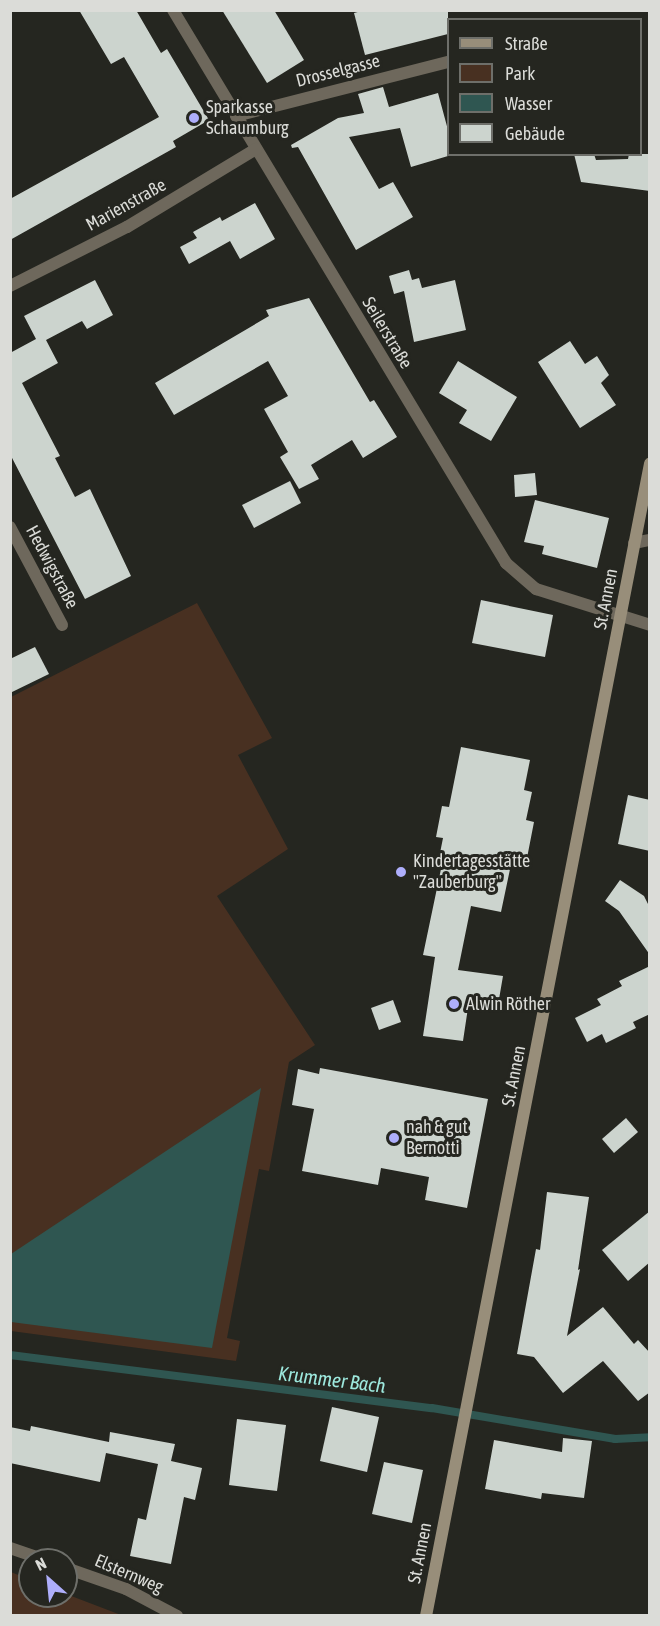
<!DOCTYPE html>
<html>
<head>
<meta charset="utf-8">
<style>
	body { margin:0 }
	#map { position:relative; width:660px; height:1626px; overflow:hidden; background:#252620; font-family:"Asap Condensed",sans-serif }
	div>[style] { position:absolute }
	.green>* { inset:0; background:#483021 }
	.water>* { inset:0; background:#2f5651 }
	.stream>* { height:8px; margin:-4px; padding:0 4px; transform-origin:4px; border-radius:4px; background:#2f5651 }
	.building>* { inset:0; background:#ccd4ce }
	.service>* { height:12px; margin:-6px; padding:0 6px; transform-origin:6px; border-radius:6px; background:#6e685c }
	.minor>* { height:12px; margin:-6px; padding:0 6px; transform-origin:6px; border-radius:6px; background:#6e685c }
	.secondary>* { height:12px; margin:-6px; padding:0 6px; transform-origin:6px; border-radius:6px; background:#988e7a }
	.dots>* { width:16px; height:16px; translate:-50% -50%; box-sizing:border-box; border:3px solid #252620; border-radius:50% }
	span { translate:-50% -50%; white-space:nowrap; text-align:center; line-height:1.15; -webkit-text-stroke:6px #252620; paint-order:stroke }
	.street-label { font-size:18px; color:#dbdcd8 }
	.poi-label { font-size:18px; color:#dbdcd8 }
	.left { translate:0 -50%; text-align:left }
	.water-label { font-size:20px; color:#9de8dd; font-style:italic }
	.frame { position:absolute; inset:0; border:12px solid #dbdcd8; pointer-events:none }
	.legend { position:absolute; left:447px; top:18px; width:195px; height:138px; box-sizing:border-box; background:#252620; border:2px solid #6e6f6a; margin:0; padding:8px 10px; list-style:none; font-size:18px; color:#dbdcd8 }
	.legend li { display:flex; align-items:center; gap:12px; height:30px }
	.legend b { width:30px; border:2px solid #6e6f6a }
	.north { position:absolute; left:18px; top:1548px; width:60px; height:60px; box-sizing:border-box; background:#252620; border:2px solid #6e6f6a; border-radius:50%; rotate:333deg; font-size:16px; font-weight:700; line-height:24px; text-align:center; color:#dbdcd8 }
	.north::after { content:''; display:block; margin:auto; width:21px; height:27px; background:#aeaefb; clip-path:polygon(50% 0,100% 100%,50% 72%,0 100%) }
</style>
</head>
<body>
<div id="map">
	<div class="green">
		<div style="clip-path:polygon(197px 603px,272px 738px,238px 755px,288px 849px,217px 896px,315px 1045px,289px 1062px,269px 1171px,259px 1169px,227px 1338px,240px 1341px,236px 1361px,11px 1331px,11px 697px)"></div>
		<div style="clip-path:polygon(11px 1572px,30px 1580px,30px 1596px,66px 1594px,121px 1615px,11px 1615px)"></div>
	</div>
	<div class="water">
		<div style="clip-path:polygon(261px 1088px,212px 1348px,11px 1322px,11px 1254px)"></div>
	</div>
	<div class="stream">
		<div style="left:10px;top:1355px;width:425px;rotate:7.2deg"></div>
		<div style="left:432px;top:1408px;width:186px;rotate:9.6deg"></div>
		<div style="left:615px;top:1439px;width:35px;rotate:-3deg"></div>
	</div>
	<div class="building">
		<div style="clip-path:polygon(79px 10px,136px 10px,161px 53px,167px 49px,209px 120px,173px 141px,176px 147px,10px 240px,10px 199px,159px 117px,124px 57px,111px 64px)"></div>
		<div style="clip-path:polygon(222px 10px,274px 10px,304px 60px,267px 83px)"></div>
		<div style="clip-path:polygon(365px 10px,448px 10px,448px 34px,365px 55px,354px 13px)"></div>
		<div style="clip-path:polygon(383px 87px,389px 107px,438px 93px,448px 130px,448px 156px,411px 167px,400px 128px,349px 137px,379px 189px,393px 182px,413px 217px,356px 250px,298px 147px,292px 148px,291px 145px,338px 118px,364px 113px,358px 94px)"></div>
		<div style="clip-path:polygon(574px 154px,594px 154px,596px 160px,628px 159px,629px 154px,650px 154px,650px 191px,581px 182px)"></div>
		<div style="clip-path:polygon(255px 203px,275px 239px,240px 259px,230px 241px,189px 264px,180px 247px,197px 238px,193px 232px,220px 217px,222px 221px)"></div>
		<div style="clip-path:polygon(409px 270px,412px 280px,419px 278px,422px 288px,455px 280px,466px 330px,414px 342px,404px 291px,394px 294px,389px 276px)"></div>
		<div style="clip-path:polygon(95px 280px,113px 315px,87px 329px,82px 321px,46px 340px,58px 363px,22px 383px,60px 456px,55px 458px,75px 497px,90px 489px,131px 576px,85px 599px,10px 454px,10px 353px,36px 339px,24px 316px)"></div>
		<div style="clip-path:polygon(309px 298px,370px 402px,374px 400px,397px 437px,363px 458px,352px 440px,311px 465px,319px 479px,299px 489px,280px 457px,288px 452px,264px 409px,288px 396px,268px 361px,174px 415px,155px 383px,269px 316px,266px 310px)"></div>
		<div style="clip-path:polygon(570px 341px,585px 364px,597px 356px,609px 375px,601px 383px,616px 405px,580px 428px,538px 362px)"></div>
		<div style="clip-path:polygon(458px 361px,517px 397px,491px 441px,459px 423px,467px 410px,439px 393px)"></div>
		<div style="clip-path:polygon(535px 473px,537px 495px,515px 497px,514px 475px)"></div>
		<div style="clip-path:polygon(290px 481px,301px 503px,254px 528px,242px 505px)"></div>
		<div style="clip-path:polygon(535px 500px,609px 518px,597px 568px,542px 554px,544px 546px,524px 542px)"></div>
		<div style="clip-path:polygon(481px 600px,553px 615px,545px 657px,472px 643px)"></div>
		<div style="clip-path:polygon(35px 647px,49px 674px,10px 693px,10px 659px)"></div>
		<div style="clip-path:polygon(461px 747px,530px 760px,524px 790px,532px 792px,526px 820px,534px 822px,527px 858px,513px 855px,501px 912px,471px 906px,458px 970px,503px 976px,498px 1005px,469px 1001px,463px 1041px,423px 1036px,435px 957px,423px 955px,441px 869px,437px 868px,443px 838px,436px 837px,442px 806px,449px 807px)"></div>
		<div style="clip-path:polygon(628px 795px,650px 800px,650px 851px,618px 844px)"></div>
		<div style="clip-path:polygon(620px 880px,644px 896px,650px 908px,650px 955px,619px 911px,605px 901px)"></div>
		<div style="clip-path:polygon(650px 966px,650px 1014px,633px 1022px,636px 1028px,606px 1043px,602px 1034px,587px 1042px,575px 1018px,601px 1005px,597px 999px,622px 986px,619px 981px)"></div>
		<div style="clip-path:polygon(393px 1000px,401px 1022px,379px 1030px,371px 1008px)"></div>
		<div style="clip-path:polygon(320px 1068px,488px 1099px,467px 1208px,425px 1200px,429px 1177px,381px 1168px,378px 1185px,302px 1171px,314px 1109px,292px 1105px,298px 1069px,319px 1074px)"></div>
		<div style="clip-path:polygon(626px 1118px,638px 1132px,614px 1153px,602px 1139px)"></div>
		<div style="clip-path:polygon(547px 1192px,589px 1197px,578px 1270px,580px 1269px,567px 1336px,603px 1307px,634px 1344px,638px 1340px,650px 1353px,650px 1392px,638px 1401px,603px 1361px,563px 1393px,534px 1357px,517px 1354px,536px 1249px,540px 1250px)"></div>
		<div style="clip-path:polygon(650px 1211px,650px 1262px,628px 1281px,602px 1250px)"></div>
		<div style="clip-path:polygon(332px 1407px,379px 1417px,367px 1472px,320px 1461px)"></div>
		<div style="clip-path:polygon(237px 1419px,286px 1425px,277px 1491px,229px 1485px)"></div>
		<div style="clip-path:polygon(31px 1426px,109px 1442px,110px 1432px,175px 1444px,171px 1461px,202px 1468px,195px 1500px,184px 1497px,171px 1564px,130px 1556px,138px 1518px,146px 1520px,158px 1464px,106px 1453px,100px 1482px,10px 1463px,10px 1427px,30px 1431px)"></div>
		<div style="clip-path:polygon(563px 1438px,592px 1441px,584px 1498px,542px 1493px,541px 1499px,485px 1489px,494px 1440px,562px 1452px)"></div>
		<div style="clip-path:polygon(384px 1462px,423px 1470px,412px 1523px,372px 1514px)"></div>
	</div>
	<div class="service">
		<div style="left:634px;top:543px;width:16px;rotate:-11deg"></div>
	</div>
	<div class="minor">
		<div style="left:173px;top:10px;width:646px;rotate:58.94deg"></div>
		<div style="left:506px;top:563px;width:40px;rotate:41deg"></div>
		<div style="left:536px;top:589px;width:120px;rotate:17.5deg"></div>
		<div style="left:236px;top:116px;width:219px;rotate:-14.3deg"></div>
		<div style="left:10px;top:286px;width:131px;rotate:-26.8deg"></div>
		<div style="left:127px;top:227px;width:151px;rotate:-31.2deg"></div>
		<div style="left:10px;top:527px;width:111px;rotate:62deg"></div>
		<div style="left:10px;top:1548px;width:37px;rotate:19deg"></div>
		<div style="left:66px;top:1568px;width:64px;rotate:19.3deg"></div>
		<div style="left:126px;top:1589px;width:58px;rotate:27.9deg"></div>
	</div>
	<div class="secondary">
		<div style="left:426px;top:1616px;width:1174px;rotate:-79deg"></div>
	</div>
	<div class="dots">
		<div style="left:194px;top:118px;background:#aeaefb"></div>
		<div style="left:401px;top:872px;background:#aeaefb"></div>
		<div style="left:454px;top:1004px;background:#aeaefb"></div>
		<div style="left:394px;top:1138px;background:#aeaefb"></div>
	</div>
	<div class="street-label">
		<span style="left:338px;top:71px;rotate:-14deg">Drosselgasse</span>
		<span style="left:126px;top:205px;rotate:-29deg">Marienstraße</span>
		<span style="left:387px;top:333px;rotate:59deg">Seilerstraße</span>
		<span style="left:52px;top:567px;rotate:62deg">Hedwigstraße</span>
		<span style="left:606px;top:599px;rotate:-79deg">St. Annen</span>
		<span style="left:514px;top:1076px;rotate:-79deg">St. Annen</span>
		<span style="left:420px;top:1553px;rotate:-79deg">St. Annen</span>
		<span style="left:129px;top:1574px;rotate:23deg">Elsternweg</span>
	</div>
	<div class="poi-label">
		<span class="left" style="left:206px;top:118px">Sparkasse<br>Schaumburg</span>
		<span class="left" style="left:413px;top:872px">Kindertagesstätte<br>"Zauberburg"</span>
		<span class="left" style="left:466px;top:1004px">Alwin Röther</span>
		<span class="left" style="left:406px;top:1138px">nah &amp; gut<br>Bernotti</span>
	</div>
	<div class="water-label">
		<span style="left:332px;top:1379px;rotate:7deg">Krummer Bach</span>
	</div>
	<div class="frame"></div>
	<ul class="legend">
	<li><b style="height:8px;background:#988e7a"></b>Straße</li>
	<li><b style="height:16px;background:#483021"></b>Park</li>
	<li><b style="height:16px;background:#2f5651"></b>Wasser</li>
	<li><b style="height:16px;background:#ccd4ce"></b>Gebäude</li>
	</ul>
	<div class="north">N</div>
</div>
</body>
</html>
